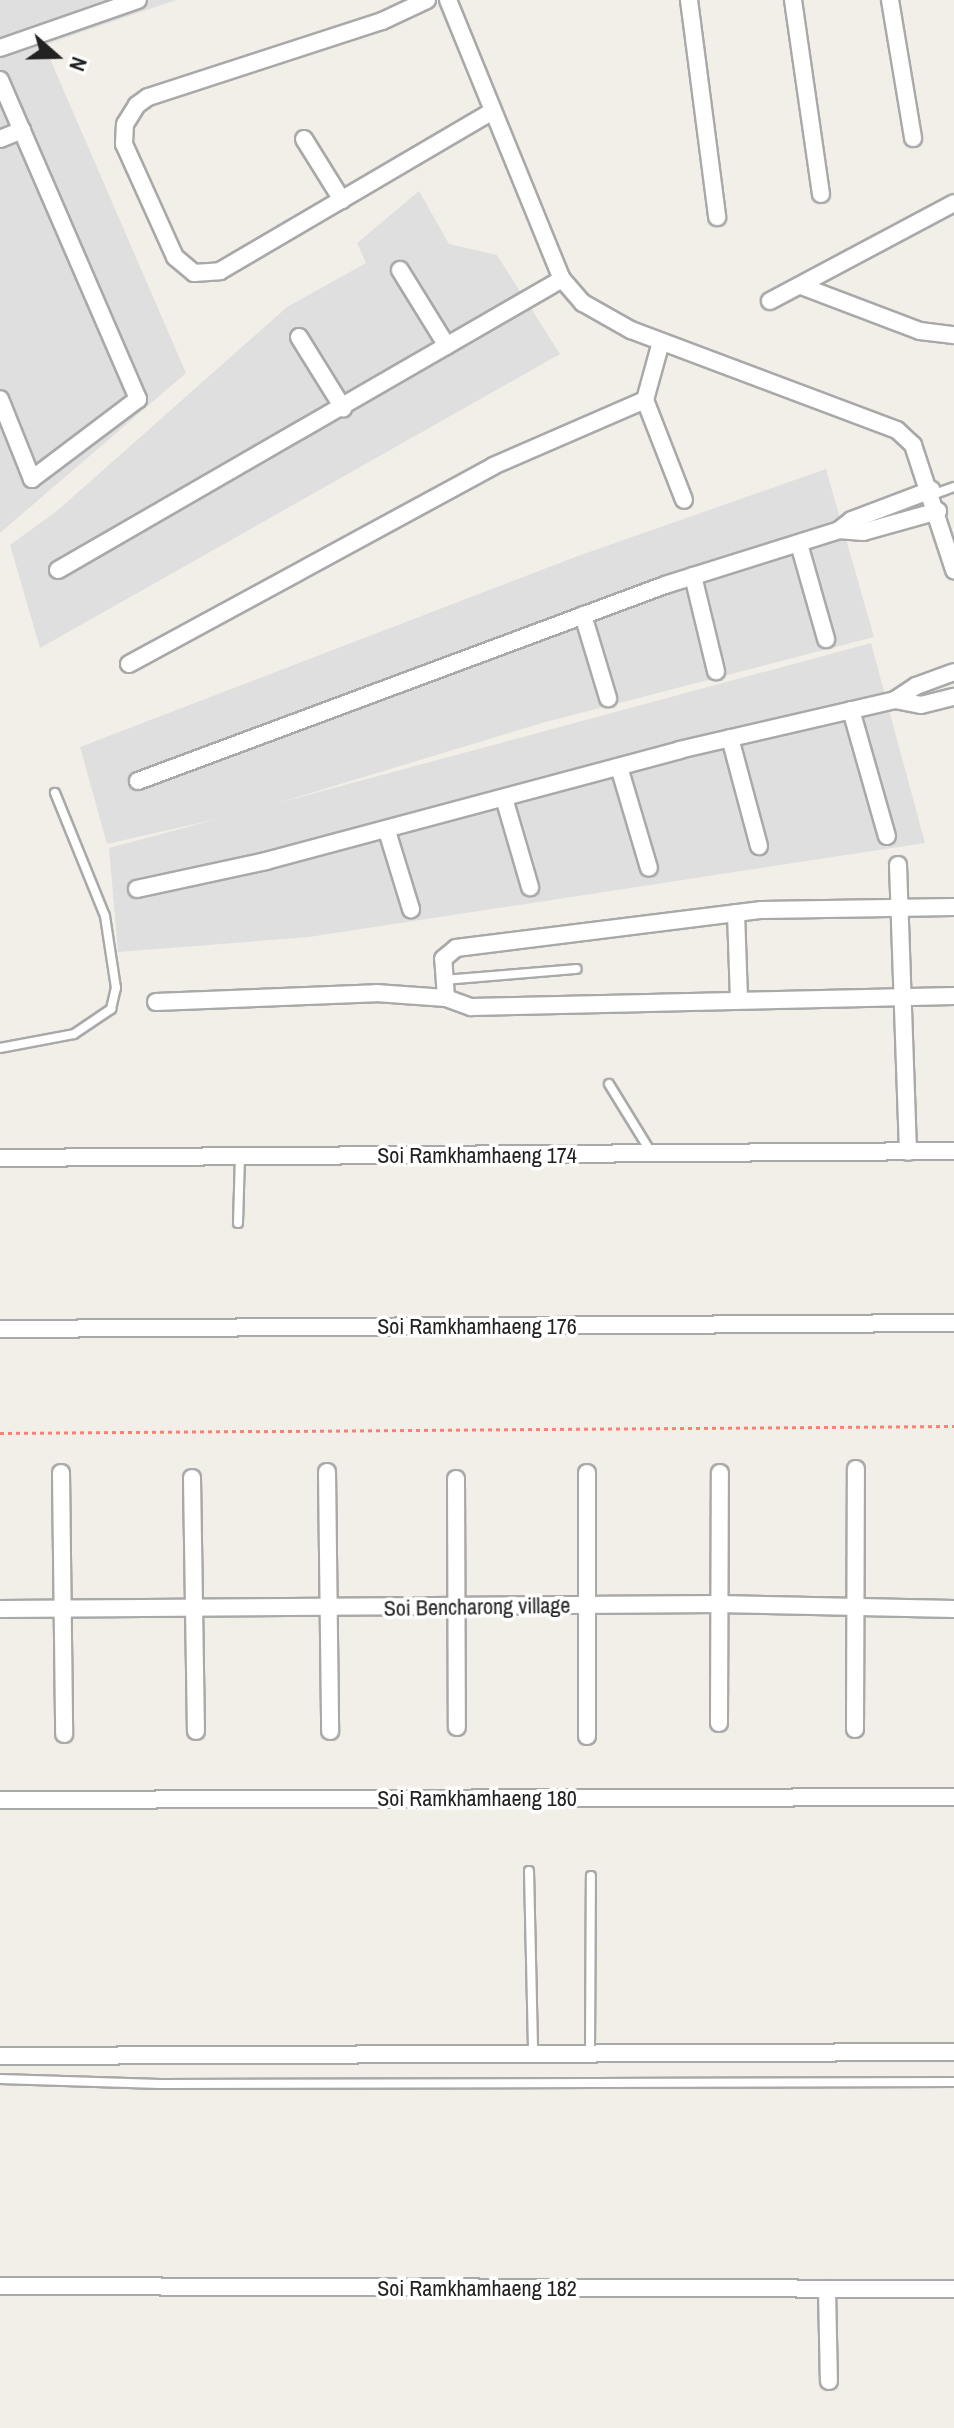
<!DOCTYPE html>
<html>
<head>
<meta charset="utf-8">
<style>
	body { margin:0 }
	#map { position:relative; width:954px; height:2428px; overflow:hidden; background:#f2efe9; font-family:"Archivo Narrow",sans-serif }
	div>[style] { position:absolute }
	.residential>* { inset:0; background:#e0dfdf }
	.path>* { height:3px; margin-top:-1.5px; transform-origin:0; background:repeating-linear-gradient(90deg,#fa8072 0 4px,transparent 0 8px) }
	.roads { filter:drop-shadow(2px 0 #a9a9a9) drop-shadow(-2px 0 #a9a9a9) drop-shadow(0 2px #a9a9a9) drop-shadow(0 -2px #a9a9a9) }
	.service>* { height:8px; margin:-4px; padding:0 4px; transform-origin:4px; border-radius:4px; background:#fff }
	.minor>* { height:16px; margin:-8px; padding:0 8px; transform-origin:8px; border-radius:8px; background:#fff }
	span { translate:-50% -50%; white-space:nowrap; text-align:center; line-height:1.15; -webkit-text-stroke:7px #fff; paint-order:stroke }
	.street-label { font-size:22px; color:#222 }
	.north { position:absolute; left:16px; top:16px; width:80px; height:80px; -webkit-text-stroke:6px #fff; paint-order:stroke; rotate:110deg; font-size:22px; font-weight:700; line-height:32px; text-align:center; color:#222 }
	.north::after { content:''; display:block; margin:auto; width:28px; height:36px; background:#222; clip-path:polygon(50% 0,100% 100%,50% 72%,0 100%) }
</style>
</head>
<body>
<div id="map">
	<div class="residential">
		<div style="clip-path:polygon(0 0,176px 0,44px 45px,186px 373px,0 533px)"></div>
		<div style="clip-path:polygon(419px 191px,449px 244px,497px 255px,560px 354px,40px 648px,10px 545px,58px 510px,287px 307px,366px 263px,357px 243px)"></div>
		<div style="clip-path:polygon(826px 469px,874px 637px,542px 723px,278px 803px,871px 643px,925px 843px,309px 937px,118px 952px,109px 848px,217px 819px,107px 844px,80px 747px,578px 556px)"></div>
	</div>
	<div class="path">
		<div style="left:0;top:1433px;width:954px;rotate:-0.42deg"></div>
	</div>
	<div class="roads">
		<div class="service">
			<div style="left:932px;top:495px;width:23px;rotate:-20deg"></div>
			<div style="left:445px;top:980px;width:132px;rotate:-4.8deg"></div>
			<div style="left:0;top:1048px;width:75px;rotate:-10.7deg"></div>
			<div style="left:74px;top:1034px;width:45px;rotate:-34deg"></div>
			<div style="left:111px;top:1009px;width:22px;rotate:-77deg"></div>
			<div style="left:116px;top:988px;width:73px;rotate:-98.7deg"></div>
			<div style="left:105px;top:916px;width:133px;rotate:-112.1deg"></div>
			<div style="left:609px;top:1084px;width:82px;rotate:58.4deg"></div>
			<div style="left:238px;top:1223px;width:66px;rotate:-88.3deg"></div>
			<div style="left:529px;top:1871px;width:181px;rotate:88.7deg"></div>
			<div style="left:590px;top:2051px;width:175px;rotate:-89.7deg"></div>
			<div style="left:0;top:2079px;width:160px;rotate:1.8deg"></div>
			<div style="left:160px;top:2084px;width:794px;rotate:-0.14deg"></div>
		</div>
		<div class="minor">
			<div style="left:427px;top:0;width:50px;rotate:155deg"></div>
			<div style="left:382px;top:21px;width:246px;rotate:162deg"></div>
			<div style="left:148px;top:97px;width:14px;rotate:144deg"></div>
			<div style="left:137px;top:105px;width:22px;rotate:122deg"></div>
			<div style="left:125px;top:124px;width:20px;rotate:93deg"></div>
			<div style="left:124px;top:144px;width:124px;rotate:65.7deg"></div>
			<div style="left:175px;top:257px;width:25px;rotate:40deg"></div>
			<div style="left:194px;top:273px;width:26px;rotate:-4deg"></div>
			<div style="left:220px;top:271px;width:314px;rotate:-30.4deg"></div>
			<div style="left:448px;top:0;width:301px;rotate:67.8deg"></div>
			<div style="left:562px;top:279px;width:32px;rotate:49deg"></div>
			<div style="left:583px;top:303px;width:55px;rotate:29.4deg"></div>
			<div style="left:631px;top:330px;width:284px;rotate:20.6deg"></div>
			<div style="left:897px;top:430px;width:22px;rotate:43deg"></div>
			<div style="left:913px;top:445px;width:132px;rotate:71.8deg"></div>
			<div style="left:689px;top:0;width:219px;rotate:82.6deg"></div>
			<div style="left:793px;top:0;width:196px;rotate:81.8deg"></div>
			<div style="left:890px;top:0;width:140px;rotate:80.5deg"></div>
			<div style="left:0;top:48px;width:146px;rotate:-19.2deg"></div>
			<div style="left:0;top:80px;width:348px;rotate:66.6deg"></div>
			<div style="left:138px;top:399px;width:133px;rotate:143deg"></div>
			<div style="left:32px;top:479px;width:86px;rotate:-111.8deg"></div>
			<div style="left:0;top:139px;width:24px;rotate:-22deg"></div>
			<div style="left:304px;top:139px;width:72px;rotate:58.1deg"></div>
			<div style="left:400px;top:270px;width:89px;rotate:58.3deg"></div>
			<div style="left:804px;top:287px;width:124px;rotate:20.8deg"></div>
			<div style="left:920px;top:331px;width:34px;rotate:7deg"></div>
			<div style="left:770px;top:301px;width:208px;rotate:-28deg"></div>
			<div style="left:299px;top:337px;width:84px;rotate:58.2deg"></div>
			<div style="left:645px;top:400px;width:107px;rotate:68.7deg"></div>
			<div style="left:839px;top:530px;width:24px;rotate:5deg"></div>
			<div style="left:863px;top:532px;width:78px;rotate:-15.6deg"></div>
			<div style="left:799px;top:544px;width:99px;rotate:74.1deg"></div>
			<div style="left:58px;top:570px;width:582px;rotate:-30deg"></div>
			<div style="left:693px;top:576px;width:98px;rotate:76.4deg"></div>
			<div style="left:583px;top:615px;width:87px;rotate:73.2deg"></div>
			<div style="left:129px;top:664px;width:414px;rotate:-28.5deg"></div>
			<div style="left:493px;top:466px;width:166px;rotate:-23.5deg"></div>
			<div style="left:645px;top:400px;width:60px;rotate:-74.6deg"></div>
			<div style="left:895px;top:700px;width:26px;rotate:11deg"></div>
			<div style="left:921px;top:705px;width:34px;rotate:-14deg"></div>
			<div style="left:851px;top:710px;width:131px;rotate:74.1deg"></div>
			<div style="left:730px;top:738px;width:112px;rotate:75deg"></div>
			<div style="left:619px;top:767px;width:105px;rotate:73.5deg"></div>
			<div style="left:138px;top:781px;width:562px;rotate:-20.4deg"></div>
			<div style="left:665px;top:585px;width:182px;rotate:-17.5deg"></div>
			<div style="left:839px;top:530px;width:16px;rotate:-38deg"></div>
			<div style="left:852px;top:520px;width:85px;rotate:-20.8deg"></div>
			<div style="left:504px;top:798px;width:93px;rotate:73.7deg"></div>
			<div style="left:387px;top:831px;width:82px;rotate:72.9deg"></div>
			<div style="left:898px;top:865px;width:287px;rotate:88deg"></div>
			<div style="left:137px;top:889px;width:132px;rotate:-12.2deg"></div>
			<div style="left:266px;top:861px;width:428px;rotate:-15deg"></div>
			<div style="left:679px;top:750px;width:222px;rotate:-13deg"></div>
			<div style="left:895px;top:700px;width:25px;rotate:-34deg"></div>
			<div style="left:916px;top:686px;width:40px;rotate:-20.2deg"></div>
			<div style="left:736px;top:913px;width:85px;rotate:88deg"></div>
			<div style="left:446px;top:998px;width:39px;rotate:-94deg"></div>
			<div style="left:443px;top:959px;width:17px;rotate:-40deg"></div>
			<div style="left:456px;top:948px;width:308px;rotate:-7.1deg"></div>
			<div style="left:762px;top:910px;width:192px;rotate:-0.9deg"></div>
			<div style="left:156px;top:1002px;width:220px;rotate:-2.3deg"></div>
			<div style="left:376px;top:993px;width:70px;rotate:4.1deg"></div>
			<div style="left:446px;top:998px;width:27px;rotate:20deg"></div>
			<div style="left:471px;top:1007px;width:483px;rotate:-1.3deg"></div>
			<div style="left:0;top:1158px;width:954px;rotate:-0.42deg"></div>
			<div style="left:0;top:1329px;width:954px;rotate:-0.36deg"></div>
			<div style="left:327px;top:1472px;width:259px;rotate:89.3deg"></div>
			<div style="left:61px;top:1473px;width:261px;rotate:89.3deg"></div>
			<div style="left:192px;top:1478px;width:253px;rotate:89.1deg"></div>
			<div style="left:456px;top:1479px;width:248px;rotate:89.8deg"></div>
			<div style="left:0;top:1609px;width:718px;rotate:-0.4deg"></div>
			<div style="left:718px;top:1604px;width:236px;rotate:1.2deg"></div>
			<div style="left:719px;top:1723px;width:250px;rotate:-89.8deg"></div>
			<div style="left:855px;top:1729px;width:260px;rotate:-89.8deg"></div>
			<div style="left:587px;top:1736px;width:263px;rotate:-90deg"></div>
			<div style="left:0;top:1800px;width:954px;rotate:-0.18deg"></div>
			<div style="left:0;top:2056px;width:954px;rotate:-0.24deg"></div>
			<div style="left:0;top:2286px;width:954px;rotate:0.18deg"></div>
			<div style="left:827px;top:2289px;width:92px;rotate:88.8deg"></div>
		</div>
	</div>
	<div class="street-label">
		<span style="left:477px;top:1156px">Soi Ramkhamhaeng 174</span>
		<span style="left:477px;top:1327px">Soi Ramkhamhaeng 176</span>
		<span style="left:477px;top:1607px;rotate:-1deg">Soi Bencharong village</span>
		<span style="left:477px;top:1799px">Soi Ramkhamhaeng 180</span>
		<span style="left:477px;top:2289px">Soi Ramkhamhaeng 182</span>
	</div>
	<div class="north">N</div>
</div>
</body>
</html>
